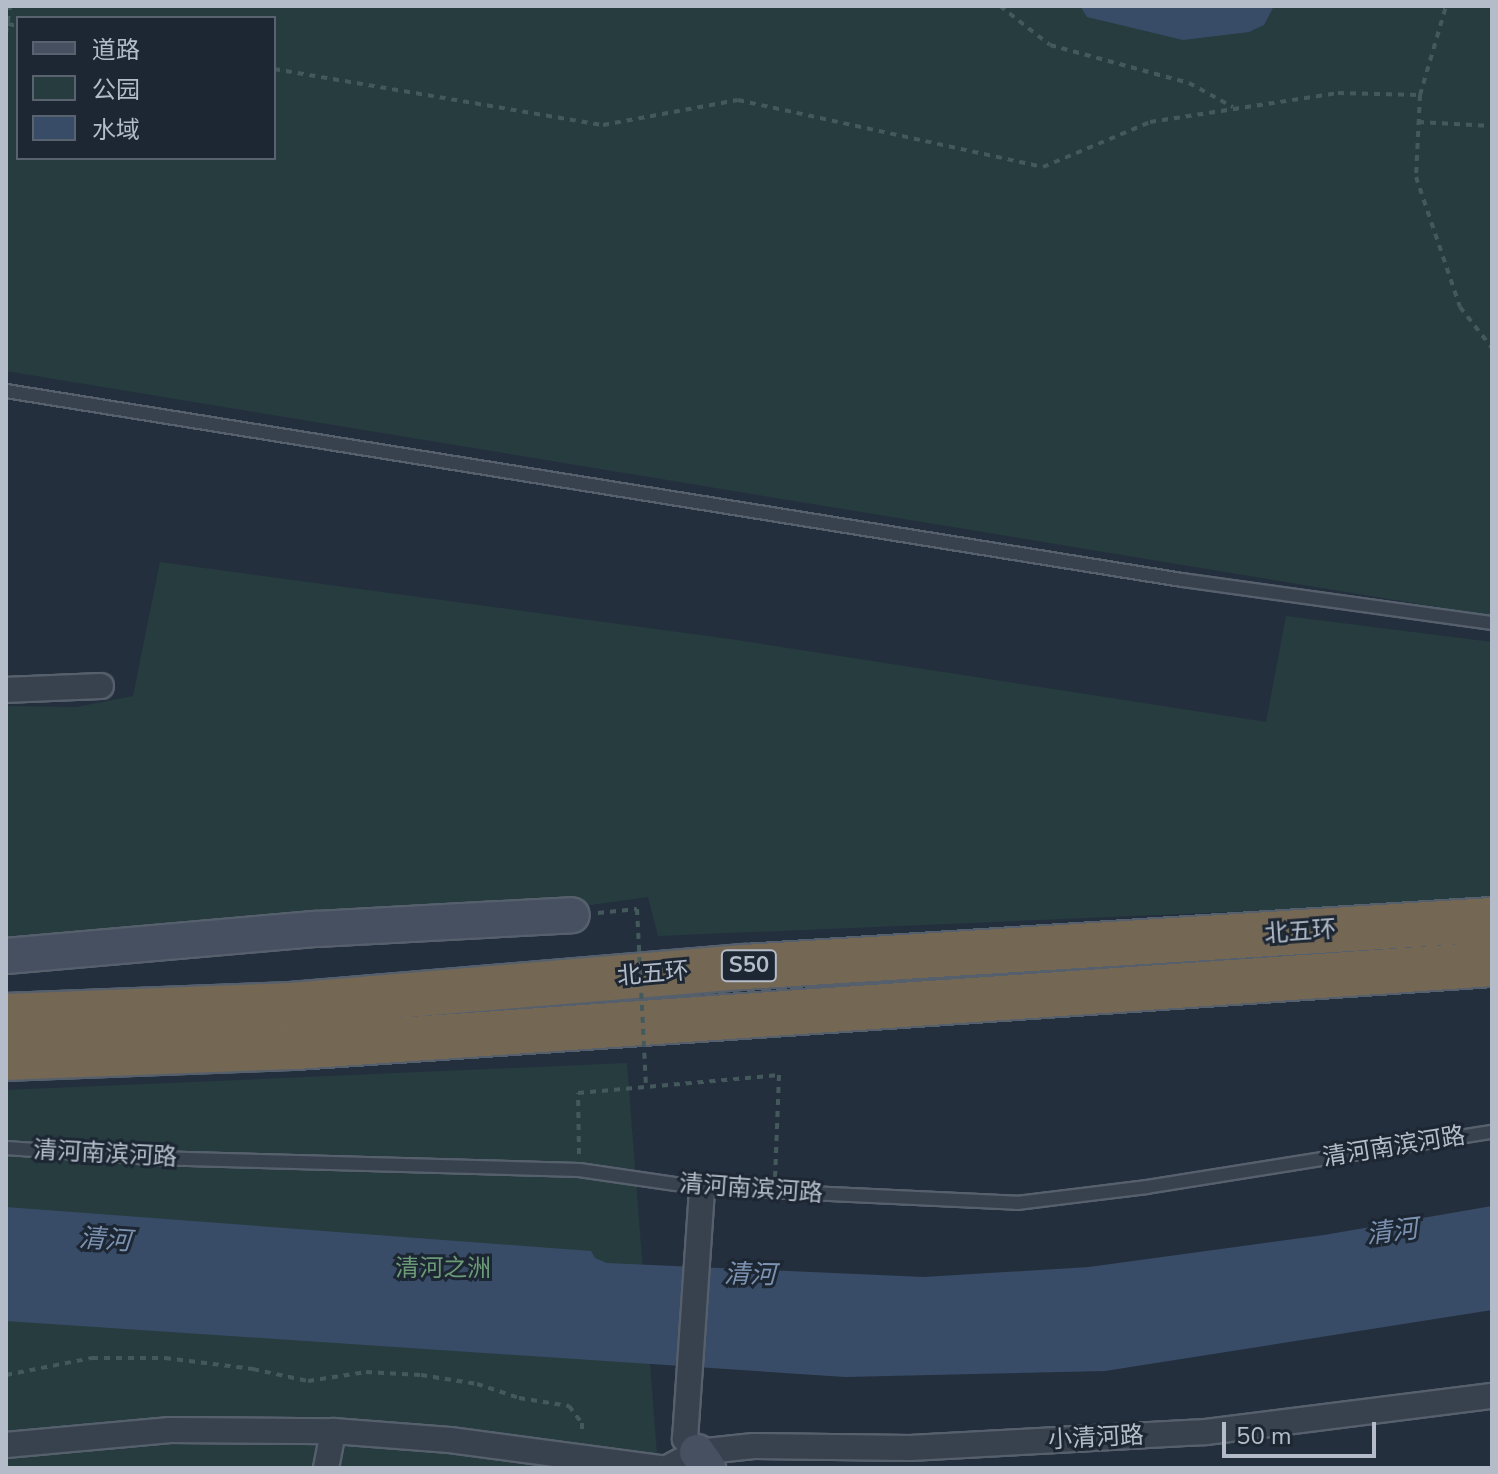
<!DOCTYPE html>
<html>
<head>
<meta charset="utf-8">
<style>
	body { margin:0 }
	#map { position:relative; width:1498px; height:1474px; overflow:hidden; background:#242f3e; font-family:"Nunito Sans","Noto Sans SC",sans-serif }
	div>[style] { position:absolute }
	.green>* { inset:0; background:#263c3f }
	.water>* { inset:0; background:#394c67 }
	.path>* { height:4px; margin-top:-2px; transform-origin:0; background:repeating-linear-gradient(90deg,#44595c 0 6px,transparent 0 12px) }
	.roads { filter:drop-shadow(2px 0 #565f6c) drop-shadow(-2px 0 #565f6c) drop-shadow(0 2px #565f6c) drop-shadow(0 -2px #565f6c) }
	.lane>* { height:12px; margin:-6px; padding:0 6px; transform-origin:6px; border-radius:6px; background:#38414e }
	.street>* { height:24px; margin:-12px; padding:0 12px; transform-origin:12px; border-radius:12px; background:#38414e }
	.secondary>* { height:34px; margin:-17px; padding:0 17px; transform-origin:17px; border-radius:17px; background:#465061 }
	.highway>* { height:44px; margin:-22px; padding:0 22px; transform-origin:22px; border-radius:22px; background:#746855 }
	.path-bridge>* { height:4px; margin-top:-2px; transform-origin:0; background:repeating-linear-gradient(90deg,#44595c 0 6px,transparent 0 12px) }
	span { translate:-50% -50%; white-space:nowrap; text-align:center; line-height:1.15; -webkit-text-stroke:6px #1d2633; paint-order:stroke }
	.shield-label span { padding:2px 6px; background:#1d2633; border:2px solid; border-radius:6px; -webkit-text-stroke-width:0 }
	.shield-label { font-size:22px; color:#b4bcc9; font-weight:700 }
	.street-label { font-size:24px; color:#b4bcc9 }
	.park-label { font-size:24px; color:#6b9a76 }
	.water-label { font-size:26px; color:#7c92b1; font-style:italic }
	.frame { position:absolute; inset:0; border:8px solid #b4bcc9; pointer-events:none }
	.legend { position:absolute; left:16px; top:16px; width:260px; height:144px; box-sizing:border-box; background:#1d2633; border:2px solid #59626f; margin:0; padding:10px 14px; list-style:none; font-size:24px; color:#b4bcc9 }
	.legend li { display:flex; align-items:center; gap:16px; height:40px }
	.legend b { width:40px; border:2px solid #59626f }
	.scale { position:absolute; left:1222px; top:1422px; width:154px; height:36px; box-sizing:border-box; border:4px solid #b4bcc9; border-top:0; padding-left:10px; font-size:24px; line-height:28px; white-space:nowrap; color:#b4bcc9; -webkit-text-stroke:6px #1d2633; paint-order:stroke }
</style>
</head>
<body>
<div id="map">
	<div class="green">
		<div style="clip-path:polygon(evenodd,6px 6px,1492px 6px,1492px 616px,6px 371px,6px 6px,18px 18px,274px 18px,274px 158px,18px 158px,18px 18px)"></div>
		<div style="clip-path:polygon(160px 562px,737px 640px,1266px 722px,1286px 616px,1492px 642px,1492px 901px,658px 936px,648px 897px,591px 905px,6px 946px,6px 706px,76px 707px,133px 696px)"></div>
		<div style="clip-path:polygon(627px 1063px,658px 1468px,6px 1468px,6px 1090px)"></div>
	</div>
	<div class="water">
		<div style="clip-path:polygon(1080px 6px,1274px 6px,1264px 25px,1249px 32px,1183px 40px,1087px 17px)"></div>
		<div style="clip-path:polygon(1492px 1206px,1492px 1310px,1105px 1371px,845px 1377px,6px 1321px,6px 1207px,591px 1251px,595px 1258px,607px 1263px,924px 1277px,1089px 1267px,1324px 1235px)"></div>
	</div>
	<div class="path">
		<div style="left:1000px;top:6px;width:63px;rotate:38deg"></div>
		<div style="left:1050px;top:45px;width:144px;rotate:15.3deg"></div>
		<div style="left:1189px;top:83px;width:50px;rotate:28.6deg"></div>
		<div style="left:8px;top:24px;width:10px;rotate:11deg"></div>
		<div style="left:6px;top:34px;width:28px;rotate:-82deg"></div>
		<div style="left:274px;top:69px;width:334px;rotate:9.7deg"></div>
		<div style="left:603px;top:125px;width:137px;rotate:-10.5deg"></div>
		<div style="left:738px;top:100px;width:312px;rotate:12.4deg"></div>
		<div style="left:1043px;top:167px;width:116px;rotate:-22.8deg"></div>
		<div style="left:1150px;top:122px;width:190px;rotate:-8.8deg"></div>
		<div style="left:1338px;top:93px;width:82px;rotate:1.4deg"></div>
		<div style="left:1420px;top:95px;width:82px;rotate:92.8deg"></div>
		<div style="left:1416px;top:177px;width:137px;rotate:71.3deg"></div>
		<div style="left:1460px;top:307px;width:52px;rotate:52deg"></div>
		<div style="left:1420px;top:95px;width:93px;rotate:-73.7deg"></div>
		<div style="left:1418px;top:122px;width:74px;rotate:3.1deg"></div>
		<div style="left:598px;top:913px;width:39px;rotate:-6deg"></div>
		<div style="left:579px;top:1154px;width:61px;rotate:-90.9deg"></div>
		<div style="left:578px;top:1093px;width:202px;rotate:-5.1deg"></div>
		<div style="left:779px;top:1075px;width:104px;rotate:92.2deg"></div>
		<div style="left:6px;top:1375px;width:88px;rotate:-11.2deg"></div>
		<div style="left:92px;top:1358px;width:73px"></div>
		<div style="left:165px;top:1358px;width:89px;rotate:7.1deg"></div>
		<div style="left:253px;top:1369px;width:56px;rotate:12.3deg"></div>
		<div style="left:308px;top:1381px;width:59px;rotate:-8.8deg"></div>
		<div style="left:366px;top:1372px;width:55px;rotate:3.1deg"></div>
		<div style="left:421px;top:1375px;width:57px;rotate:9.1deg"></div>
		<div style="left:477px;top:1384px;width:44px;rotate:18.4deg"></div>
		<div style="left:519px;top:1398px;width:51px;rotate:9.1deg"></div>
		<div style="left:569px;top:1406px;width:21px;rotate:53deg"></div>
		<div style="left:582px;top:1423px;width:12px;rotate:90deg"></div>
	</div>
	<div class="roads">
		<div class="lane">
			<div style="left:6px;top:391px;width:1191px;rotate:9.13deg"></div>
			<div style="left:1182px;top:580px;width:313px;rotate:7.9deg"></div>
			<div style="left:6px;top:1148px;width:146px;rotate:3.9deg"></div>
			<div style="left:152px;top:1158px;width:427px;rotate:1.6deg"></div>
			<div style="left:579px;top:1170px;width:124px;rotate:8.3deg"></div>
			<div style="left:702px;top:1188px;width:315px;rotate:2.7deg"></div>
			<div style="left:1017px;top:1203px;width:131px;rotate:-7deg"></div>
			<div style="left:1147px;top:1187px;width:349px;rotate:-9.1deg"></div>
		</div>
		<div class="street">
			<div style="left:6px;top:690px;width:95px;rotate:-2.4deg"></div>
			<div style="left:6px;top:1445px;width:165px;rotate:-5.2deg"></div>
			<div style="left:170px;top:1430px;width:163px;rotate:0.4deg"></div>
			<div style="left:333px;top:1431px;width:117px;rotate:4.4deg"></div>
			<div style="left:450px;top:1440px;width:213px;rotate:7.6deg"></div>
			<div style="left:697px;top:1452px;width:18px;rotate:-133deg"></div>
			<div style="left:685px;top:1439px;width:252px;rotate:-86.1deg"></div>
			<div style="left:326px;top:1468px;width:38px;rotate:-79deg"></div>
			<div style="left:667px;top:1468px;width:34px;rotate:-28deg"></div>
			<div style="left:697px;top:1452px;width:57px;rotate:-6deg"></div>
			<div style="left:754px;top:1446px;width:156px;rotate:0.7deg"></div>
			<div style="left:910px;top:1448px;width:296px;rotate:-3.1deg"></div>
			<div style="left:1206px;top:1432px;width:288px;rotate:-7.2deg"></div>
		</div>
		<div class="secondary">
			<div style="left:6px;top:956px;width:312px;rotate:-5deg"></div>
			<div style="left:317px;top:929px;width:255px;rotate:-3.1deg"></div>
			<div style="left:697px;top:1452px;width:19px;rotate:55deg"></div>
		</div>
		<div class="highway">
			<div style="left:6px;top:1016px;width:283px;rotate:-2.2deg"></div>
			<div style="left:289px;top:1005px;width:458px;rotate:-4.8deg"></div>
			<div style="left:745px;top:967px;width:748px;rotate:-3.6deg"></div>
			<div style="left:6px;top:1058px;width:290px;rotate:-2.2deg"></div>
			<div style="left:296px;top:1047px;width:1199px;rotate:-3.97deg"></div>
		</div>
	</div>
	<div class="path-bridge">
		<div style="left:637px;top:909px;width:177px;rotate:87.1deg"></div>
	</div>
	<div class="shield-label">
		<span style="left:749px;top:966px">S50</span>
	</div>
	<div class="street-label">
		<span style="left:1300px;top:932px;rotate:-4deg">北五环</span>
		<span style="left:653px;top:974px;rotate:-5deg">北五环</span>
		<span style="left:1394px;top:1147px;rotate:-9deg">清河南滨河路</span>
		<span style="left:105px;top:1154px;rotate:3deg">清河南滨河路</span>
		<span style="left:751px;top:1189px;rotate:4deg">清河南滨河路</span>
		<span style="left:1096px;top:1438px;rotate:-3deg">小清河路</span>
	</div>
	<div class="park-label">
		<span style="left:443px;top:1269px">清河之洲</span>
	</div>
	<div class="water-label">
		<span style="left:1392px;top:1232px;rotate:-7deg">清河</span>
		<span style="left:105px;top:1240px;rotate:4deg">清河</span>
		<span style="left:750px;top:1275px;rotate:1deg">清河</span>
	</div>
	<div class="frame"></div>
	<ul class="legend">
	<li><b style="height:10px;background:#465061"></b>道路</li>
	<li><b style="height:22px;background:#263c3f"></b>公园</li>
	<li><b style="height:22px;background:#394c67"></b>水域</li>
	</ul>
	<div class="scale">50 m</div>
</div>
</body>
</html>
